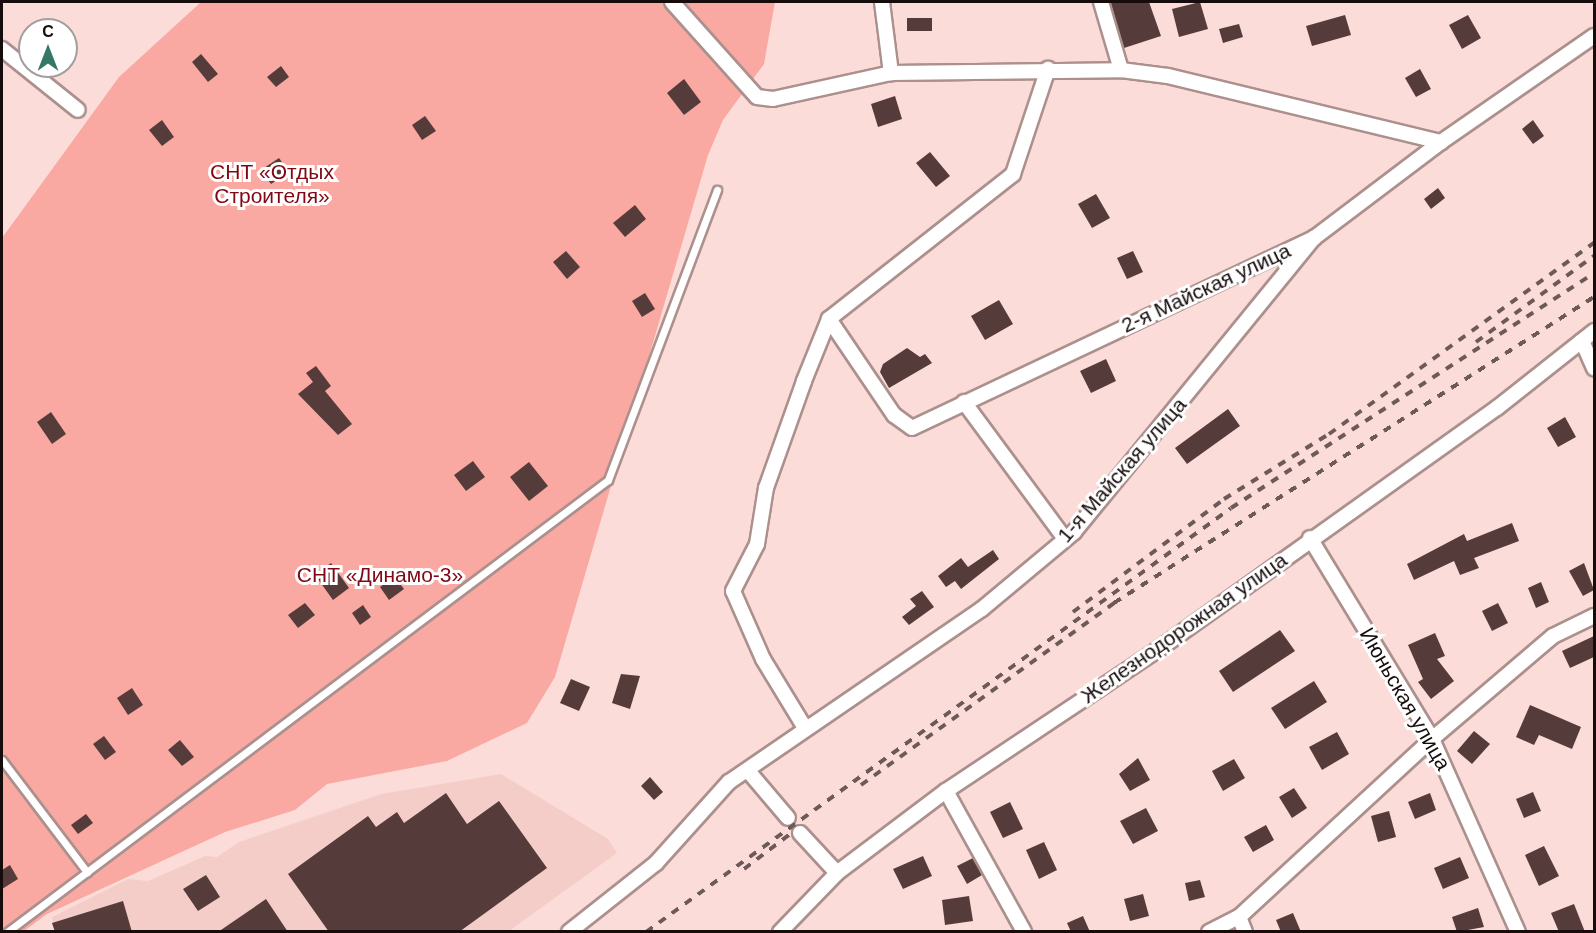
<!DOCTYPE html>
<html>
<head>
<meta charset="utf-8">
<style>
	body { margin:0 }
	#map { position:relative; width:1596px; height:933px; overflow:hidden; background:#fcdcd9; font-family:Helvetica,sans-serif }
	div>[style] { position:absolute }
	.built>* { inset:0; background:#f4cdc9 }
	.green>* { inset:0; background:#faa9a2 }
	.building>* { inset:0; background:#553c3a }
	.roads { filter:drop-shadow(2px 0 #ac908d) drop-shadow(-2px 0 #ac908d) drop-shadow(0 2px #ac908d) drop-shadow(0 -2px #ac908d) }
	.lane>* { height:7px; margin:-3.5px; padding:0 3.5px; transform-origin:3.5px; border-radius:3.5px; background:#fff }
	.street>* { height:14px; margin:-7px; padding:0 7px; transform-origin:7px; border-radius:7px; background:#fff }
	.rail>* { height:4px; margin-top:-2px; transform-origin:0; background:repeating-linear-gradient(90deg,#6c5958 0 8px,transparent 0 16px) }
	span { translate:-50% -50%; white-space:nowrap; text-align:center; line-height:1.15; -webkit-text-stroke:6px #fff; paint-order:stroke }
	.park-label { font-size:21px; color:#800815 }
	.street-label { font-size:21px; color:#160c0c }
	.frame { position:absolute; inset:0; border:3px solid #160c0c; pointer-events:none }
	.north { position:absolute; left:18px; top:18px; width:60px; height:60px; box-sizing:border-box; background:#fff; border:2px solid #a29e9e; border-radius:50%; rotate:0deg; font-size:16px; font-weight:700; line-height:24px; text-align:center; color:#160c0c }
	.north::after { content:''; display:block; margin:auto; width:21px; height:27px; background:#367766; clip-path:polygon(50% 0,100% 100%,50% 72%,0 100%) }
</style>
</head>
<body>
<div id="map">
	<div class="built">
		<div style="clip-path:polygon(501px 774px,608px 839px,617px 853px,509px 931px,55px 932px,52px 917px,128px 879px,148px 881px,205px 856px,217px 857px,239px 842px,381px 794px)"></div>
	</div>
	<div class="green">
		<div style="clip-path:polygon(201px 2px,775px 2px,764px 64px,723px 120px,708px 155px,555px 677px,527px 723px,447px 761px,327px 784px,295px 810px,225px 832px,47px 914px,24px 931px,2px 932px,2px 238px,119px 77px)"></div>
	</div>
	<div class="building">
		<div style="clip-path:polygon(1110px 2px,1149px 2px,1161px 36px,1124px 48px)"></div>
		<div style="clip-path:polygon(1200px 2px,1208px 29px,1179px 37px,1172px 9px)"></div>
		<div style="clip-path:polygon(1345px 15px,1351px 35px,1312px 46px,1306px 26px)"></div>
		<div style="clip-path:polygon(1468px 15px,1481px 38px,1462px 49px,1449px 25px)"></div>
		<div style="clip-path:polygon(907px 18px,932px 18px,932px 31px,907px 31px)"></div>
		<div style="clip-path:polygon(1239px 24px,1243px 37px,1223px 43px,1219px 29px)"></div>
		<div style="clip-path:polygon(201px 54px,218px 74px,208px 82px,192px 62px)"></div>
		<div style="clip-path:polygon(281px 66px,289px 77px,276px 87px,267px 77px)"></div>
		<div style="clip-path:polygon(1420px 69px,1431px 89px,1416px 97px,1405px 78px)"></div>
		<div style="clip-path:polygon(684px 79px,701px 102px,684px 115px,667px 93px)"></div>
		<div style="clip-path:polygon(895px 96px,902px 119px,878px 127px,871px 104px)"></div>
		<div style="clip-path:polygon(425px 116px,436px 131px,422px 140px,412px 125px)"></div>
		<div style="clip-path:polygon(162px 120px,174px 137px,162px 146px,149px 130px)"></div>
		<div style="clip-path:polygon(1533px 120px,1544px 136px,1533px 144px,1522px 129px)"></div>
		<div style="clip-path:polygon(930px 152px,950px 176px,936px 187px,916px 163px)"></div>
		<div style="clip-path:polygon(279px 158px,289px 172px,271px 184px,261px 170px)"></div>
		<div style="clip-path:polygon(1438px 188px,1445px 198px,1431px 209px,1424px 199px)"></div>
		<div style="clip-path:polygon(1096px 194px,1110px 218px,1092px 228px,1078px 204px)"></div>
		<div style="clip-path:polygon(635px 205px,646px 219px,625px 237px,613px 223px)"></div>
		<div style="clip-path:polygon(566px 251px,580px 267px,567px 279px,553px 262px)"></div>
		<div style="clip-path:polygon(1133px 251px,1143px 272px,1127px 279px,1117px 258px)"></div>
		<div style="clip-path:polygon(645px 293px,655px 309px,642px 317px,632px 301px)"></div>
		<div style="clip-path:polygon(999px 300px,1013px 324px,985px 340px,971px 316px)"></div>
		<div style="clip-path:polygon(907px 348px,920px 357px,925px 354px,932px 363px,889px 388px,880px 372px,883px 364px)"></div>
		<div style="clip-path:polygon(1106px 359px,1116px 381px,1091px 393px,1080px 371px)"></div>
		<div style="clip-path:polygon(316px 366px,331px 386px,325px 391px,352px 424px,338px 435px,298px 394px,313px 382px,306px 373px)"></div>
		<div style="clip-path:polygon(1228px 409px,1240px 426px,1187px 464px,1175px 448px)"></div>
		<div style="clip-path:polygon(51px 412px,66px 434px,52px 444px,37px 422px)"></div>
		<div style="clip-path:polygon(1565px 417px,1576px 437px,1558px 447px,1547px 428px)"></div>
		<div style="clip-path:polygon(473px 461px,485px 477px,466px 491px,454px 475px)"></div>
		<div style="clip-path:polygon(529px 462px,548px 486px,529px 501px,510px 477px)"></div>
		<div style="clip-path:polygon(1512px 523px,1519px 541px,1474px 558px,1479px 568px,1460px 575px,1454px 561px,1414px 580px,1407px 564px,1464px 534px,1467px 541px)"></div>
		<div style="clip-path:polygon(993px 550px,999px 559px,961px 589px,955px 581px,946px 587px,938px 576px,961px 558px,968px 567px)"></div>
		<div style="clip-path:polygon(331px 563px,349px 588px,333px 600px,315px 575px)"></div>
		<div style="clip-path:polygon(1584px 563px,1594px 590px,1583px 596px,1569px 571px)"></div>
		<div style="clip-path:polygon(394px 576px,404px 589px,389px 600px,380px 587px)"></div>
		<div style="clip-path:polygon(1541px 582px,1549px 602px,1536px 608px,1528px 588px)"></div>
		<div style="clip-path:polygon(922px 591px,934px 607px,909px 625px,902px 617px,916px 606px,910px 599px)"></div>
		<div style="clip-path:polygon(305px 603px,315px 615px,298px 628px,288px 615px)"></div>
		<div style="clip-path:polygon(1498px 603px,1508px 623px,1492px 631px,1482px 611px)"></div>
		<div style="clip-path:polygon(363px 605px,371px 617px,360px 625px,352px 613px)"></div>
		<div style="clip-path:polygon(1280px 630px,1295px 651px,1233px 692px,1219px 671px)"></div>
		<div style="clip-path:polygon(1435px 633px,1445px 656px,1437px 659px,1454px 681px,1431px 699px,1418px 682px,1423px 679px,1408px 645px)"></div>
		<div style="clip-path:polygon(1594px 636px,1594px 657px,1570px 668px,1562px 651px)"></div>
		<div style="clip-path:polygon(621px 674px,640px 676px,630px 709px,612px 703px)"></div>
		<div style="clip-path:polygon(571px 679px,590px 687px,579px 711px,560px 703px)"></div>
		<div style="clip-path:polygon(1314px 681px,1327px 702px,1285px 729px,1271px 708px)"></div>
		<div style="clip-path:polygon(132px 688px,143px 705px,128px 715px,117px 698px)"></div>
		<div style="clip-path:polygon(1530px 705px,1581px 727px,1572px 749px,1539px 735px,1534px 745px,1516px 737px)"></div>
		<div style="clip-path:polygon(1474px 731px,1490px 744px,1472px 764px,1457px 751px)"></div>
		<div style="clip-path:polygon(1337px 732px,1349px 754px,1322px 770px,1309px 747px)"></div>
		<div style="clip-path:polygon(104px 736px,116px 752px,105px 760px,93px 744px)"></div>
		<div style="clip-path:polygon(180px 740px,194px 757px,182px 766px,168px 750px)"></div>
		<div style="clip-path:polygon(1138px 758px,1150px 780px,1130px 791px,1119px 774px)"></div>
		<div style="clip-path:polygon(1234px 759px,1245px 778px,1223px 791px,1212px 771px)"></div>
		<div style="clip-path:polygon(650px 777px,663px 792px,654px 800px,641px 786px)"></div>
		<div style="clip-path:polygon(1294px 788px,1307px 808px,1292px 818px,1279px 797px)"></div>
		<div style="clip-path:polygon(1533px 792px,1541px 811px,1524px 818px,1516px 799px)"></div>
		<div style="clip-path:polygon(446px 793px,467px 824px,499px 801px,547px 868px,459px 932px,329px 932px,288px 874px,368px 816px,376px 827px,397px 812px,404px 823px)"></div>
		<div style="clip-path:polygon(1430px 793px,1436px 810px,1415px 819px,1408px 802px)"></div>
		<div style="clip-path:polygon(1010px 802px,1023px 829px,1003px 838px,990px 812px)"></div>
		<div style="clip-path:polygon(1146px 808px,1158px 831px,1133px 844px,1120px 821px)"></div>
		<div style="clip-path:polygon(1389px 811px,1396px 837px,1378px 842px,1371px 816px)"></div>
		<div style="clip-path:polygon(86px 814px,93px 823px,78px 834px,71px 825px)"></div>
		<div style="clip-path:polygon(1266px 825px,1274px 840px,1253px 852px,1244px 837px)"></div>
		<div style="clip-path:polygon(1044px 842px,1057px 870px,1039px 879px,1026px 850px)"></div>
		<div style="clip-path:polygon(1544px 846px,1559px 876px,1539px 886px,1525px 855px)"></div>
		<div style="clip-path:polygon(923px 856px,932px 876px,903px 889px,893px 869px)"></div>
		<div style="clip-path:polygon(1460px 857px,1469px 878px,1443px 889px,1434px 868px)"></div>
		<div style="clip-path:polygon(973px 858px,982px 875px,967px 884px,957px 866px)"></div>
		<div style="clip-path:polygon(10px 865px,18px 879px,2px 889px,2px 870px)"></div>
		<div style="clip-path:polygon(206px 875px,220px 897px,198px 911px,183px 889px)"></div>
		<div style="clip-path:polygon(1200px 880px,1205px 897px,1189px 901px,1185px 883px)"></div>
		<div style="clip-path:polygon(1143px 894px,1149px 916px,1130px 921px,1124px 899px)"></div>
		<div style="clip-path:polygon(969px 896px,973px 921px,945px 925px,942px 900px)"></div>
		<div style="clip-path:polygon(266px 899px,288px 932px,218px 932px)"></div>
		<div style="clip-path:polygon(123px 901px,132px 932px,55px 932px,52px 923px)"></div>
		<div style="clip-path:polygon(1574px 904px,1585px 932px,1559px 932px,1551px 913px)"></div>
		<div style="clip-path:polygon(1478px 908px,1484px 927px,1457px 932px,1452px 917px)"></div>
		<div style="clip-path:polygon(1293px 913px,1301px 932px,1281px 932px,1276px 920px)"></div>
		<div style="clip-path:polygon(1083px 916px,1090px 932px,1071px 932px,1067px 923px)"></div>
	</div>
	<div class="roads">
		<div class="lane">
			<div style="left:2px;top:760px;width:141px;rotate:52.8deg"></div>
			<div style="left:7px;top:932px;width:752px;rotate:-36.95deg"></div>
			<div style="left:608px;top:480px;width:310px;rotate:-69.4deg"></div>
		</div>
		<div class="street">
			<div style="left:672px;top:2px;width:127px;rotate:48.2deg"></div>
			<div style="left:757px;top:97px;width:16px;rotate:7deg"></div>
			<div style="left:773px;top:99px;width:121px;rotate:-12.4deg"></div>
			<div style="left:891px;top:73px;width:230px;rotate:-0.7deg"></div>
			<div style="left:1121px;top:70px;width:47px;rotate:7.3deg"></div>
			<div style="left:1168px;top:76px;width:281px;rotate:13.6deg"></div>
			<div style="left:882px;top:2px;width:72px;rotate:82.8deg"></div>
			<div style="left:1101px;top:2px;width:71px;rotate:73.6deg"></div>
			<div style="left:2px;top:49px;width:97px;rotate:38.8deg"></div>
			<div style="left:829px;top:319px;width:116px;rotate:55.9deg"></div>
			<div style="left:894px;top:415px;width:22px;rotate:36deg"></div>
			<div style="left:912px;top:428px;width:445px;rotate:-25.3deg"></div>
			<div style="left:1314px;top:238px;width:159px;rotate:-37.1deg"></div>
			<div style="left:1441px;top:142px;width:186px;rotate:-34.7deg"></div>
			<div style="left:1582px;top:341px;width:30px;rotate:66deg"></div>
			<div style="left:964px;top:402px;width:170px;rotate:53.6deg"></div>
			<div style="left:1310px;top:538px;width:235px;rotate:58.7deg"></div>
			<div style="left:1432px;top:739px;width:211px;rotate:66deg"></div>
			<div style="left:805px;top:728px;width:81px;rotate:-121.3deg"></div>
			<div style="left:763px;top:659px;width:74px;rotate:-113.8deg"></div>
			<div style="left:733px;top:591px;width:53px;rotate:-62.9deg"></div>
			<div style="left:757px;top:544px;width:57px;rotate:-80.9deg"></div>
			<div style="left:766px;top:488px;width:114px;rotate:-70.4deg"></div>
			<div style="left:804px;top:381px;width:67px;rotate:-68deg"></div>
			<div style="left:829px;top:319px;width:234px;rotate:-38.2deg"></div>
			<div style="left:1013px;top:174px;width:111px;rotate:-71.6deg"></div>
			<div style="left:749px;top:772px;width:60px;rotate:49.7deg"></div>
			<div style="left:946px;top:791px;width:161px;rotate:61deg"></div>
			<div style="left:800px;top:833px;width:54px;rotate:47.2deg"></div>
			<div style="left:1239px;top:917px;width:16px;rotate:68deg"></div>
			<div style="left:569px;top:932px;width:111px;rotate:-38.4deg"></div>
			<div style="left:656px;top:863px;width:109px;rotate:-48deg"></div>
			<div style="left:729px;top:782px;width:306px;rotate:-34.4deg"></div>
			<div style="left:982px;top:609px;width:120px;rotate:-39.9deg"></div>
			<div style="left:1074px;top:532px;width:380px;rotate:-50.8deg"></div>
			<div style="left:780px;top:932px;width:82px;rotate:-46deg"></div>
			<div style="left:837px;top:873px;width:136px;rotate:-37deg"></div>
			<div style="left:946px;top:791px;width:252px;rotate:-33.7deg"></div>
			<div style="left:1156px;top:651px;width:419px;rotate:-35.5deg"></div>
			<div style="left:1497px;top:408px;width:124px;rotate:-38.4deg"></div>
			<div style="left:1209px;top:932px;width:34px;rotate:-27deg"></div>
			<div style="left:1239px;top:917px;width:263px;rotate:-42.7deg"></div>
			<div style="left:1432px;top:739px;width:159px;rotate:-40.4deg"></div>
			<div style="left:1553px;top:636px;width:46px;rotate:-26deg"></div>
		</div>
	</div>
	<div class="rail">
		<div style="left:1476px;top:342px;width:146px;rotate:-36.1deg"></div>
		<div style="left:1073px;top:612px;width:189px;rotate:-36.8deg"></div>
		<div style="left:1224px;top:499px;width:123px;rotate:-31.8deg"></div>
		<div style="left:1329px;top:434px;width:327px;rotate:-35.8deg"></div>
		<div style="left:861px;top:785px;width:312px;rotate:-35.7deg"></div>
		<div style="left:1114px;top:603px;width:569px;rotate:-32.52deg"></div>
		<div style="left:744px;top:869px;width:63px;rotate:-37.2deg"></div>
		<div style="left:646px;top:932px;width:722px;rotate:-35.93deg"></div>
		<div style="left:1231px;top:508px;width:432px;rotate:-32.9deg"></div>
	</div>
	<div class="park-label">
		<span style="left:272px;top:184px">СНТ «Отдых<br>Строителя»</span>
		<span style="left:380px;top:575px">СНТ «Динамо-3»</span>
	</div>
	<div class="street-label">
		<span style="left:1206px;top:288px;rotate:-25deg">2-я Майская улица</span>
		<span style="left:1122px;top:470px;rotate:-49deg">1-я Майская улица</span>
		<span style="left:1184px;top:628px;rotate:-35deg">Железнодорожная улица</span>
		<span style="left:1405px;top:699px;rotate:60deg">Июньская улица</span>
	</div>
	<div class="frame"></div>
	<div class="north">С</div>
</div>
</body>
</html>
